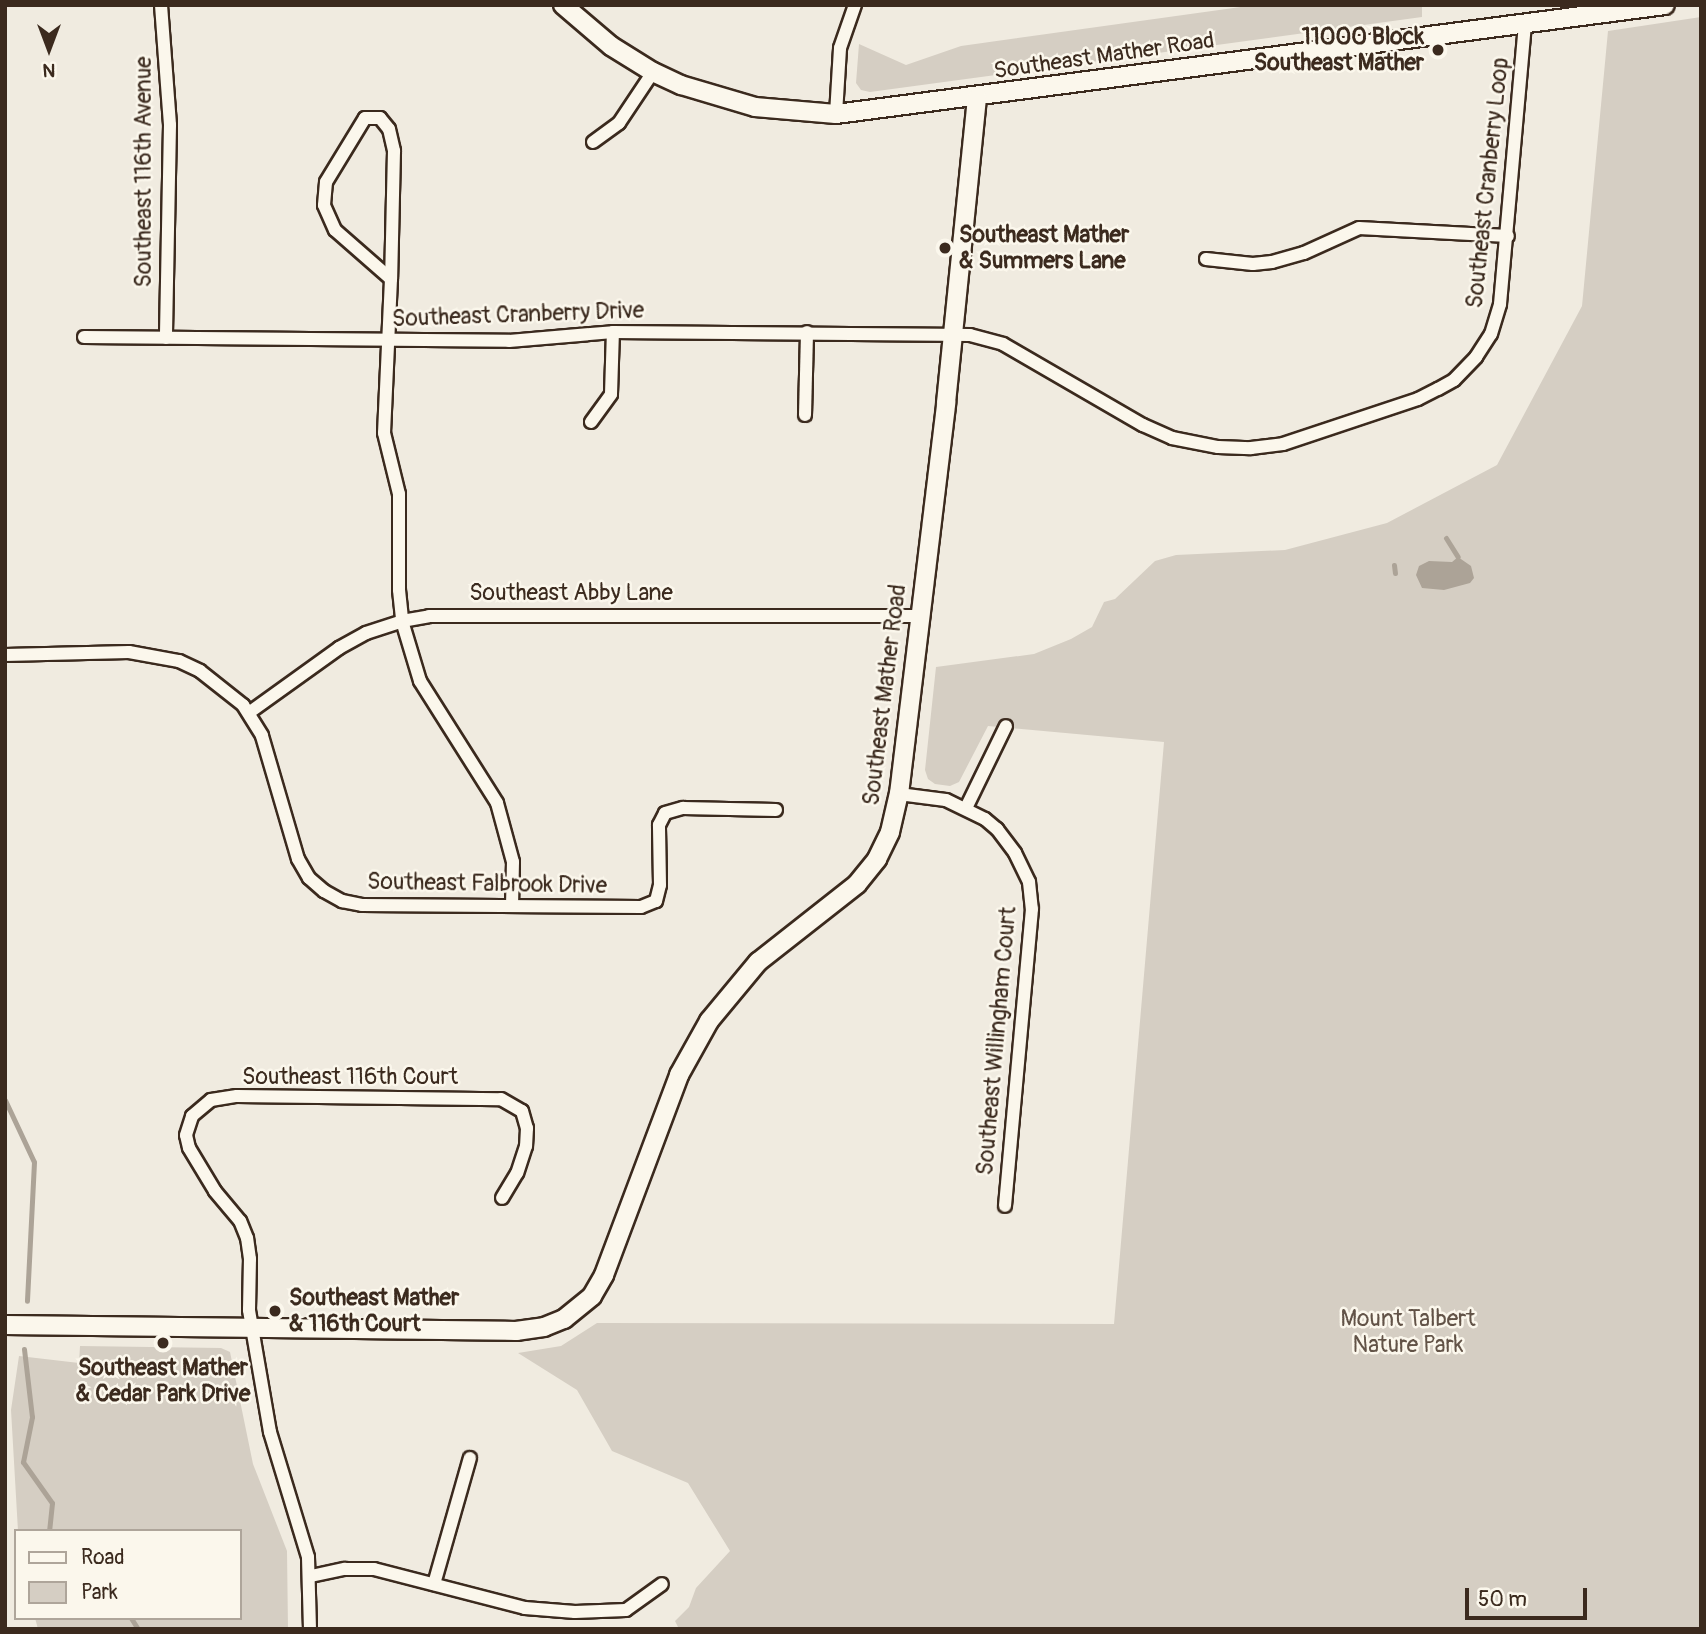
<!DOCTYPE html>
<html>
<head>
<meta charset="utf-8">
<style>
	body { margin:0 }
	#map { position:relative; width:1706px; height:1634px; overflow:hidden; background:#f0ebe0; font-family:Pangolin,sans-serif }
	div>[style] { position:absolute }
	.green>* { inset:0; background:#d5cec3 }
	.water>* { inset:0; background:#aca397 }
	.stream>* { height:5px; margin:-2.5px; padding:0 2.5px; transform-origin:2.5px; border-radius:2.5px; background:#aca397 }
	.roads { filter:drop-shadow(2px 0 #3b2a1e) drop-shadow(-2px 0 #3b2a1e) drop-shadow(0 2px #3b2a1e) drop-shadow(0 -2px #3b2a1e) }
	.street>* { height:12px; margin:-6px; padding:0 6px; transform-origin:6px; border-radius:6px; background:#fbf7ec }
	.secondary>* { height:18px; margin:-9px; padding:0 9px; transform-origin:9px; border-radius:9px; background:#fbf7ec }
	.dots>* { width:19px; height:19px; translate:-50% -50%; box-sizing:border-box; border:4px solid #fbf7ec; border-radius:50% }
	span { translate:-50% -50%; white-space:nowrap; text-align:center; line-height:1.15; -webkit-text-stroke:5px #fbf7ec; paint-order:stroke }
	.poi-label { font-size:23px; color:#3b2a1e; font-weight:700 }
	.right { translate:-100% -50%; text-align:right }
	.left { translate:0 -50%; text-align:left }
	.street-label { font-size:23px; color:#3b2a1e }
	.park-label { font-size:23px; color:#625347 }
	.frame { position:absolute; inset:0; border:7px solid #3b2a1e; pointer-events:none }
	.legend { position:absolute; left:14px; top:1529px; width:228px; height:91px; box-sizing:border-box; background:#fbf7ec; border:2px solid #aea59a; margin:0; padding:9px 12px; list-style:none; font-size:21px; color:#3b2a1e }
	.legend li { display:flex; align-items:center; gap:14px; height:35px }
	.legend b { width:35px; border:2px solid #aea59a }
	.north { position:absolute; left:14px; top:14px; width:70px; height:70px; -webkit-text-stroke:5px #fbf7ec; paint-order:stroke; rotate:180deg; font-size:19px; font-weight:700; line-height:28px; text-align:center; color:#3b2a1e }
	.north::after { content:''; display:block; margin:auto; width:24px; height:32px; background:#3b2a1e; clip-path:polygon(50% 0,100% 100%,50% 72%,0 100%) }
	.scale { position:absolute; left:1465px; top:1588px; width:122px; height:32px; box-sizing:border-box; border:4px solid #3b2a1e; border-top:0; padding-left:9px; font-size:21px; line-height:24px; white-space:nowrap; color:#3b2a1e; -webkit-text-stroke:5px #fbf7ec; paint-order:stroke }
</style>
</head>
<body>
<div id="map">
	<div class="green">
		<div style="clip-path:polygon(1255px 5px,1422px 5px,1422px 17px,870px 92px,861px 90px,856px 83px,859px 44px,906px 65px,961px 46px)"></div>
		<div style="clip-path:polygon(1701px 17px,1701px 1629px,679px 1629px,675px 1621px,689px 1607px,696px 1588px,730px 1551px,688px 1483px,612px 1451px,577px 1390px,518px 1353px,561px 1346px,597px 1323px,1114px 1324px,1164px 742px,988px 726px,959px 782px,950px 786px,935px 784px,928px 779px,925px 770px,936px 667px,1034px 654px,1071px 639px,1092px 627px,1104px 602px,1115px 599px,1155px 561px,1176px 555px,1285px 550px,1387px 523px,1497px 465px,1582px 306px,1608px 31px)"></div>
		<div style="clip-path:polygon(80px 1346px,221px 1348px,230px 1352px,253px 1464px,287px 1551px,288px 1629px,38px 1629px,35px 1618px,240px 1618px,240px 1531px,18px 1531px,11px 1410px,19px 1356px,79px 1363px)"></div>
	</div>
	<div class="water">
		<div style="clip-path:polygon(1458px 557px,1471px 566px,1474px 578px,1470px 583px,1444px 590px,1422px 588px,1416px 575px,1419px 566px,1429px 561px,1452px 562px)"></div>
	</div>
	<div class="stream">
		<div style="left:1446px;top:538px;width:22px;rotate:58deg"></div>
		<div style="left:1394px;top:565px;width:8px;rotate:83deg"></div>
		<div style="left:5px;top:1100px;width:68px;rotate:64.9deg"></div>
		<div style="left:34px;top:1162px;width:139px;rotate:92.9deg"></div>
		<div style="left:24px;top:1349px;width:68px;rotate:83.3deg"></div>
		<div style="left:32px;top:1417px;width:46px;rotate:101.3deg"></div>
		<div style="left:23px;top:1462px;width:50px;rotate:54.7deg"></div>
		<div style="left:52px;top:1503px;width:28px;rotate:96deg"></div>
		<div style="left:131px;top:1618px;width:13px;rotate:58deg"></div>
	</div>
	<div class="roads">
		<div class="street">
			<div style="left:161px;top:5px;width:120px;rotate:85.7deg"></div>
			<div style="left:170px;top:125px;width:213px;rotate:91.1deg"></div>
			<div style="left:836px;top:114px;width:66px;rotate:-86.5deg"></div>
			<div style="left:840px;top:48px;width:46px;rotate:-70.8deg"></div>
			<div style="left:593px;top:142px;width:32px;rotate:-36deg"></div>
			<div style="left:619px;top:123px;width:61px;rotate:-56.3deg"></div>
			<div style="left:1206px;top:259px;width:47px;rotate:6.1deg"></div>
			<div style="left:1253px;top:264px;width:19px;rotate:-6deg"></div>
			<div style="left:1272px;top:262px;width:33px;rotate:-16deg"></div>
			<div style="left:1304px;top:253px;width:60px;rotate:-24.4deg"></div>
			<div style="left:1359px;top:228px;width:149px;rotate:3.1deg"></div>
			<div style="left:391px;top:279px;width:74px;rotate:-138.8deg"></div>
			<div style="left:335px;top:230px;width:27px;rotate:-114deg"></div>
			<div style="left:324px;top:205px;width:23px;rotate:-85deg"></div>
			<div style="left:326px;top:182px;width:75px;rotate:-58.6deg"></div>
			<div style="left:365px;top:118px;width:15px"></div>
			<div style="left:380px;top:118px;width:14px;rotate:51deg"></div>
			<div style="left:389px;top:129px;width:23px;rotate:77deg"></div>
			<div style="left:394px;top:151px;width:128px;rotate:91.3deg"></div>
			<div style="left:391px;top:279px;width:154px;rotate:92.6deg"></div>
			<div style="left:384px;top:433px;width:63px;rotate:76.2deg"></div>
			<div style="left:399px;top:494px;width:96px;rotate:90deg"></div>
			<div style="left:399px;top:590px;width:31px;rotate:84deg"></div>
			<div style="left:402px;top:621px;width:63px;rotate:73.3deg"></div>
			<div style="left:420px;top:681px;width:144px;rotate:57.7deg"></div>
			<div style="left:497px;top:803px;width:61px;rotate:74.8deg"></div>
			<div style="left:513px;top:862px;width:44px;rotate:91.3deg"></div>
			<div style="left:84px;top:337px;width:425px;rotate:0.5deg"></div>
			<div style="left:509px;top:341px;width:104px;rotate:-4.9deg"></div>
			<div style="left:613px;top:332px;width:357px;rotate:0.5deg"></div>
			<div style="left:970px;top:335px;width:34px;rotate:15deg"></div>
			<div style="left:1003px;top:344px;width:162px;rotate:30.1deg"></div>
			<div style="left:1143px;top:425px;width:32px;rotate:24deg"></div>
			<div style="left:1172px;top:438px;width:47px;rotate:11.1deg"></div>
			<div style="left:1218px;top:447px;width:33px;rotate:2deg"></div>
			<div style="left:1251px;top:448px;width:32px;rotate:-7deg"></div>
			<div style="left:1283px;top:444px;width:142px;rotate:-18.4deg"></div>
			<div style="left:1418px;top:399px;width:22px;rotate:-27deg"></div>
			<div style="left:1438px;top:389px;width:18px;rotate:-29deg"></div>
			<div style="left:1454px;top:380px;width:32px;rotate:-46deg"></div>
			<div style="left:1476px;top:357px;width:27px;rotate:-57deg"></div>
			<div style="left:1491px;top:334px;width:31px;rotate:-73deg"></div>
			<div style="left:1500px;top:304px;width:280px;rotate:-84.9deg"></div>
			<div style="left:805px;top:415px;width:83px;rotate:-88.6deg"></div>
			<div style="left:591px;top:422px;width:34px;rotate:-54deg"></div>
			<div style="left:611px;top:394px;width:62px;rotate:-88.2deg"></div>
			<div style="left:5px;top:655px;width:124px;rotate:-1.4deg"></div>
			<div style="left:129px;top:652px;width:51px;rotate:10.2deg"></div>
			<div style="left:179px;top:661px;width:23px;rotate:25deg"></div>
			<div style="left:200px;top:671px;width:55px;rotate:38.3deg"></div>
			<div style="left:243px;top:705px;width:36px;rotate:58deg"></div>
			<div style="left:262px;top:736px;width:128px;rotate:73.7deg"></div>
			<div style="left:298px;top:859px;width:22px;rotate:60deg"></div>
			<div style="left:309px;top:878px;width:20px;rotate:41deg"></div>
			<div style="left:324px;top:891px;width:21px;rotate:29deg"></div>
			<div style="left:342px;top:901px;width:20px;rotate:11deg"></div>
			<div style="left:362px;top:905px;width:279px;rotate:0.4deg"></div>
			<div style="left:641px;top:907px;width:16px;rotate:-22deg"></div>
			<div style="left:656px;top:901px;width:16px;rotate:-76deg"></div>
			<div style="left:660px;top:885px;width:60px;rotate:-91deg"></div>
			<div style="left:659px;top:825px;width:13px;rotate:-63deg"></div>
			<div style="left:665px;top:813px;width:19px;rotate:-16deg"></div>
			<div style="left:683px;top:808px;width:93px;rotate:1.2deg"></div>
			<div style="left:250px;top:712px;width:110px;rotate:-35.7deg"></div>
			<div style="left:339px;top:648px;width:31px;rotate:-29deg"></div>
			<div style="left:366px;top:633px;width:38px;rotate:-18deg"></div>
			<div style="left:402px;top:621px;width:27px;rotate:-10deg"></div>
			<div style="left:429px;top:616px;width:490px"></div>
			<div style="left:899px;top:794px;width:47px;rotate:7.3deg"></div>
			<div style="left:946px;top:800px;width:43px;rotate:26deg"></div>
			<div style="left:985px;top:819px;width:16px;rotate:40deg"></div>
			<div style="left:997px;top:829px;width:30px;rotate:53deg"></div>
			<div style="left:1015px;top:853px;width:32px;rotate:64deg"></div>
			<div style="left:1029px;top:882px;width:27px;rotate:84deg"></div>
			<div style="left:1032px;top:909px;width:298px;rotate:95.2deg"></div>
			<div style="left:966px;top:808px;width:91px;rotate:-64deg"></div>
			<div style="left:311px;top:1576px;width:35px;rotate:-12deg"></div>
			<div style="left:345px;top:1569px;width:29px"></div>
			<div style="left:374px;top:1569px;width:156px;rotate:14.5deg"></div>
			<div style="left:525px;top:1608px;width:50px;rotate:4.6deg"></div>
			<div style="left:575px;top:1612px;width:51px;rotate:-2.2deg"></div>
			<div style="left:626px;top:1610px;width:44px;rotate:-35.8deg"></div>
			<div style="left:434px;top:1584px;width:131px;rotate:-74.1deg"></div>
			<div style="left:310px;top:1629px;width:72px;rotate:-91.6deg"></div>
			<div style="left:308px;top:1557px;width:131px;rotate:-106.9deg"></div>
			<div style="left:270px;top:1432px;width:124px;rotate:-99.8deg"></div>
			<div style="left:249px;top:1310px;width:51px;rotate:-88.9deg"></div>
			<div style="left:250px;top:1259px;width:21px;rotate:-98deg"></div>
			<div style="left:247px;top:1238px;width:18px;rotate:-112deg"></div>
			<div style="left:240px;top:1221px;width:39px;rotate:-130deg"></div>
			<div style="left:215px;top:1191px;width:50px;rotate:-121.2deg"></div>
			<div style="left:189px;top:1148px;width:13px;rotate:-103deg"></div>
			<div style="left:186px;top:1135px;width:20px;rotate:-72deg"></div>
			<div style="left:192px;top:1116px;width:25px;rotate:-40deg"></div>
			<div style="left:211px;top:1100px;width:26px;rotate:-9deg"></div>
			<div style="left:237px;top:1096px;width:264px;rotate:0.7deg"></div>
			<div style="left:501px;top:1099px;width:24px;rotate:30deg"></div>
			<div style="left:522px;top:1111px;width:18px;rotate:74deg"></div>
			<div style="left:527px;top:1128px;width:18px;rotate:93deg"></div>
			<div style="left:526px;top:1146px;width:28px;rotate:108deg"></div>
			<div style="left:517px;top:1173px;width:29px;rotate:121deg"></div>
		</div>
		<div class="secondary">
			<div style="left:563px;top:5px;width:63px;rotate:40.5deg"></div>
			<div style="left:611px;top:46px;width:49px;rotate:31.8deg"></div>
			<div style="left:653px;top:72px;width:31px;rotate:25deg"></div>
			<div style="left:681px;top:85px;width:77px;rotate:16.6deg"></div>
			<div style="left:755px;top:107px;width:81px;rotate:4.9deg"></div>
			<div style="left:836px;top:114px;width:836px;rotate:-7.49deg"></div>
			<div style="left:5px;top:1325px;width:511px;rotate:0.67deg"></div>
			<div style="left:516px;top:1331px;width:28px;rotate:-8deg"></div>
			<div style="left:544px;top:1327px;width:22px;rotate:-22deg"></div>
			<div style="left:564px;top:1319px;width:36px;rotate:-39deg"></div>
			<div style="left:592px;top:1296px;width:24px;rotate:-60deg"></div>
			<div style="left:604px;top:1275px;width:214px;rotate:-69.4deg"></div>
			<div style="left:679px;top:1075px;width:62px;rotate:-60.9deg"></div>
			<div style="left:709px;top:1021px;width:77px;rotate:-50.3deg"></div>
			<div style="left:758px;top:962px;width:126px;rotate:-38.2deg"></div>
			<div style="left:857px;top:884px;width:32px;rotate:-51deg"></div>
			<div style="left:877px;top:859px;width:30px;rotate:-64deg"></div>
			<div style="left:890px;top:832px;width:39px;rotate:-77deg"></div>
			<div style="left:899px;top:794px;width:394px;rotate:-83.1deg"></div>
			<div style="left:946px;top:403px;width:307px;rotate:-84.2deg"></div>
		</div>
	</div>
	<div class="dots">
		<div style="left:1438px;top:50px;background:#3b2a1e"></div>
		<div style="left:945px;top:248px;background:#3b2a1e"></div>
		<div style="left:275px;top:1311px;background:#3b2a1e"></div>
		<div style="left:163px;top:1343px;background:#3b2a1e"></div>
	</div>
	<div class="poi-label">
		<span class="right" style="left:1424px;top:50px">11000 Block<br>Southeast Mather</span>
		<span class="left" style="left:959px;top:248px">Southeast Mather<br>&amp; Summers Lane</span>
		<span class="left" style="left:289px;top:1311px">Southeast Mather<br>&amp; 116th Court</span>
		<span style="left:163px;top:1381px">Southeast Mather<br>&amp; Cedar Park Drive</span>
	</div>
	<div class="street-label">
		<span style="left:1104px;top:56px;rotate:-8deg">Southeast Mather Road</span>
		<span style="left:144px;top:172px;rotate:-90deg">Southeast 116th Avenue</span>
		<span style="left:1488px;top:183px;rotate:-84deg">Southeast Cranberry Loop</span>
		<span style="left:518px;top:315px;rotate:-2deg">Southeast Cranberry Drive</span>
		<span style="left:571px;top:593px">Southeast Abby Lane</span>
		<span style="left:885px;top:695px;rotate:-83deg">Southeast Mather Road</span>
		<span style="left:487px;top:884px;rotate:1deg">Southeast Falbrook Drive</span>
		<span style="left:997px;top:1041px;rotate:-85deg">Southeast Willingham Court</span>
		<span style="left:350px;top:1077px">Southeast 116th Court</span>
	</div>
	<div class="park-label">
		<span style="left:1408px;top:1332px">Mount Talbert<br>Nature Park</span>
	</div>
	<div class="frame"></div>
	<ul class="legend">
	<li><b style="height:9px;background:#fbf7ec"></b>Road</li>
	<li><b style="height:19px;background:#d5cec3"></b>Park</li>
	</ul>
	<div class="north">N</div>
	<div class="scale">50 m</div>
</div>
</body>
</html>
